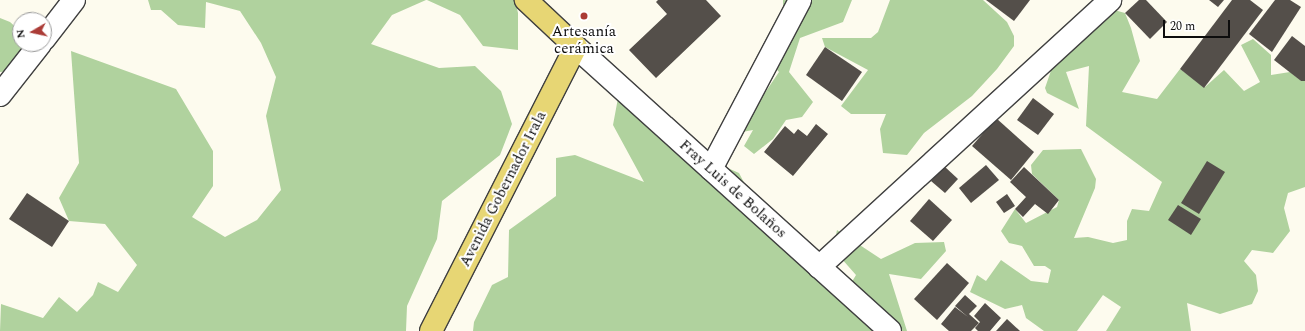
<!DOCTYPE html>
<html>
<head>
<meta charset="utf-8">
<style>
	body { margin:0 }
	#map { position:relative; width:1305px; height:331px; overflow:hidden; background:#fdfbee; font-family:Spectral,serif }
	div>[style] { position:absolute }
	.forest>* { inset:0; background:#b0d29e }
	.building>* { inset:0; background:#544f4a }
	.roads { filter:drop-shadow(1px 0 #404040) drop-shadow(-1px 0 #404040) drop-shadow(0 1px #404040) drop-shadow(0 -1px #404040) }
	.minor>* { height:22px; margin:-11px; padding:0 11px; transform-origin:11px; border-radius:11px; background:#fff }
	.major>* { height:22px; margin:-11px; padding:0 11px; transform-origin:11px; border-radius:11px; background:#e7d674 }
	.dots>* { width:11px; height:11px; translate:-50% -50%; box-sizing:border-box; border:2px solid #fff; border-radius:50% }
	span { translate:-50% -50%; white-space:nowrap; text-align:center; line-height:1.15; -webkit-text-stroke:4px #fff; paint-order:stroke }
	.poi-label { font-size:15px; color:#0d0d0d }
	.street-label { font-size:15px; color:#0d0d0d }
	.north { position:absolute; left:12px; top:12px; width:40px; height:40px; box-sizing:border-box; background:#fff; border:1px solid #9e9e9e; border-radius:50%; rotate:261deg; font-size:11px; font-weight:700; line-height:16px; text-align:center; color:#0d0d0d }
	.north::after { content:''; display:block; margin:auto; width:14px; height:18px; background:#ab3c37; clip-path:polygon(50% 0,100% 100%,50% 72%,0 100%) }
	.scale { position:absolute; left:1163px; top:20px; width:67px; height:18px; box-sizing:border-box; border:2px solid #0d0d0d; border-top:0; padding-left:5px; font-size:12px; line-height:14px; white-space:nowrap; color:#0d0d0d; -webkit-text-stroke:3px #fff; paint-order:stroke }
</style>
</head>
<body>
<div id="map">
	<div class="forest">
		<div style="clip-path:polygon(148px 0,426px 0,392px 15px,371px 44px,439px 68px,475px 66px,501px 91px,512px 124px,500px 155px,442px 201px,437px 239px,407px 306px,406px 331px,0 331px,1px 304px,43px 318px,59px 297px,77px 312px,93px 295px,98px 282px,118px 292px,137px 265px,105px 224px,69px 221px,59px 198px,79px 163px,71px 51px,176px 89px,213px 151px,213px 186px,192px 217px,225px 237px,257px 220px,281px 190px,266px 116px,276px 77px,261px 43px,240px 11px,206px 2px,205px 28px,178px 25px,161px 10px,151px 10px)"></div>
		<div style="clip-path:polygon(427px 0,515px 0,518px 13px,518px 50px,483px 46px,460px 15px)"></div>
		<div style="clip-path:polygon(783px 0,852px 0,843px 22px,800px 38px,789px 72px,813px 102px,802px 117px,786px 120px,773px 139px,754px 154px,744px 146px,753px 130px,742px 132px,752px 91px,762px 97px,779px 72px,766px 58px,783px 33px)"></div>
		<div style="clip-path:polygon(890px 0,983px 0,1007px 22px,1014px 36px,1014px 46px,997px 69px,972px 96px,924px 133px,907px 155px,883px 153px,880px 129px,886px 114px,851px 114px,841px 106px,868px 70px,825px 47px,822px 38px,871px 38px,878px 32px)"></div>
		<div style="clip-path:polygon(1089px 3px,1125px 13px,1131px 28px,1140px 61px,1122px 92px,1157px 99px,1180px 69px,1205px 87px,1224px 70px,1244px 91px,1260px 82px,1241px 45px,1253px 39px,1271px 55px,1271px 75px,1290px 72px,1301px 81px,1305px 81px,1305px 187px,1288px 193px,1284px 208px,1290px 231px,1273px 253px,1252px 250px,1244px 261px,1256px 275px,1258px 291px,1252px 304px,1220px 314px,1187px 303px,1191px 331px,1106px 331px,1121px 307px,1103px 295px,1077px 331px,1044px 331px,1026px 318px,1022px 305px,1005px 309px,970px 292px,977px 275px,986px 281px,1001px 260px,1031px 281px,1048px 283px,1051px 270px,1045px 266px,1034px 266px,1022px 246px,1009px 243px,1001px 231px,1015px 209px,1026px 223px,1057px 207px,1059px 200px,1032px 174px,1031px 165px,1043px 150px,1081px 149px,1096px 179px,1095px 188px,1074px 238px,1088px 237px,1113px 243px,1127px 240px,1127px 221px,1132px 209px,1149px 211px,1162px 182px,1086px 126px,1089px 66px,1066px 72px,1079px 109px,1047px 93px,1045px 88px,1064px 33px)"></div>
		<div style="clip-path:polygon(0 18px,10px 22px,20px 31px,20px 44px,28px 44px,23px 70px,0 72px)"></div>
		<div style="clip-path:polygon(618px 98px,691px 152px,739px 173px,760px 213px,847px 290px,856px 275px,833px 249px,837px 230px,881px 259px,915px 243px,944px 242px,946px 251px,921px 279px,889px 274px,907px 331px,473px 331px,474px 322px,492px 285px,508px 277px,509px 230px,556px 196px,556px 158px,575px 155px,644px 182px,613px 125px)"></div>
	</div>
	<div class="building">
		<div style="clip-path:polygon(658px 0,706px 0,721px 16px,656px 78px,629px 50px,667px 14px,656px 2px)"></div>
		<div style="clip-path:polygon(986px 0,1030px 0,1014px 21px)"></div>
		<div style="clip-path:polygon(1139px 0,1146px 0,1167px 22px,1150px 39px,1125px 13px)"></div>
		<div style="clip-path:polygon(1209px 0,1224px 0,1218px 7px)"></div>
		<div style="clip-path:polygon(1232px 0,1250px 0,1263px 10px,1204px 88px,1180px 69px)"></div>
		<div style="clip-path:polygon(1275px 0,1290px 0,1301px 7px,1272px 52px,1249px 34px)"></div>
		<div style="clip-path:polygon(1292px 36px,1305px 46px,1305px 81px,1301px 81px,1274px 60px)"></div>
		<div style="clip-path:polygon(825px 47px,862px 72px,842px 101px,806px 75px)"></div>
		<div style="clip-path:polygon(1033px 98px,1054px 114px,1038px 135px,1017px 120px)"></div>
		<div style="clip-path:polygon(996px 118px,1034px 152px,1011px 180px,972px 146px)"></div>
		<div style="clip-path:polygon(816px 124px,828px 134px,793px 176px,764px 152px,785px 126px,794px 134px,798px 129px,807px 136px)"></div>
		<div style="clip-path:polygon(1207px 161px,1225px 172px,1199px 214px,1181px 203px)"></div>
		<div style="clip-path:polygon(986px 165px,999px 180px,971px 203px,959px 188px)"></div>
		<div style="clip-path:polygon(944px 166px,958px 179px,945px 193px,931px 181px)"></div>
		<div style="clip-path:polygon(1024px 167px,1059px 200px,1048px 214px,1035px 204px,1023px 217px,1015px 209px,1026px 197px,1010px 182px)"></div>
		<div style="clip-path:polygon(27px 193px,69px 221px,52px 247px,9px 219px)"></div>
		<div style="clip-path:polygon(1007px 194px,1015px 206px,1004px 213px,996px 202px)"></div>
		<div style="clip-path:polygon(929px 199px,952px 220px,933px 241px,910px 221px)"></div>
		<div style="clip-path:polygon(1178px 205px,1201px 219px,1191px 235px,1168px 220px)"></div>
		<div style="clip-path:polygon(947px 263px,969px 283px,937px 320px,914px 299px)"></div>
		<div style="clip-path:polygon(965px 295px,977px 306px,969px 314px,979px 323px,971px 331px,949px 331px,941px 324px,955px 307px,968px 317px,955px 306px)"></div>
		<div style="clip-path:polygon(985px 303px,1001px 318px,990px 331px,978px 331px,975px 328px,980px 322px,974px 316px)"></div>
		<div style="clip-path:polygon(1007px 319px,1020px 331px,996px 331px)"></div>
	</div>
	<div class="roads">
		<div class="minor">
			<div style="left:44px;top:39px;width:49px;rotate:-52.4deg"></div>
			<div style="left:576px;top:47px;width:423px;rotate:42.1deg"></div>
			<div style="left:0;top:95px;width:65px;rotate:-51.9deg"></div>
			<div style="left:711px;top:169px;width:191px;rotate:-62.2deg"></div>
			<div style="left:819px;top:267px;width:395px;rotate:-42.5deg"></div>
		</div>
		<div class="major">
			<div style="left:431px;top:331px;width:319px;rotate:-63deg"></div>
			<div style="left:576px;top:47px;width:69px;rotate:-136.8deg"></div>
		</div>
	</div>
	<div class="dots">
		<div style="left:584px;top:16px;background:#ab3c37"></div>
	</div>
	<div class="poi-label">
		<span style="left:584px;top:40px">Artesanía<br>cerámica</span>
	</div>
	<div class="street-label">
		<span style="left:503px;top:189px;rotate:-63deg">Avenida Gobernador Irala</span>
		<span style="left:733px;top:189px;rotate:42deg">Fray Luis de Bolaños</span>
	</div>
	<div class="north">N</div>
	<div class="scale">20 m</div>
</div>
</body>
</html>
